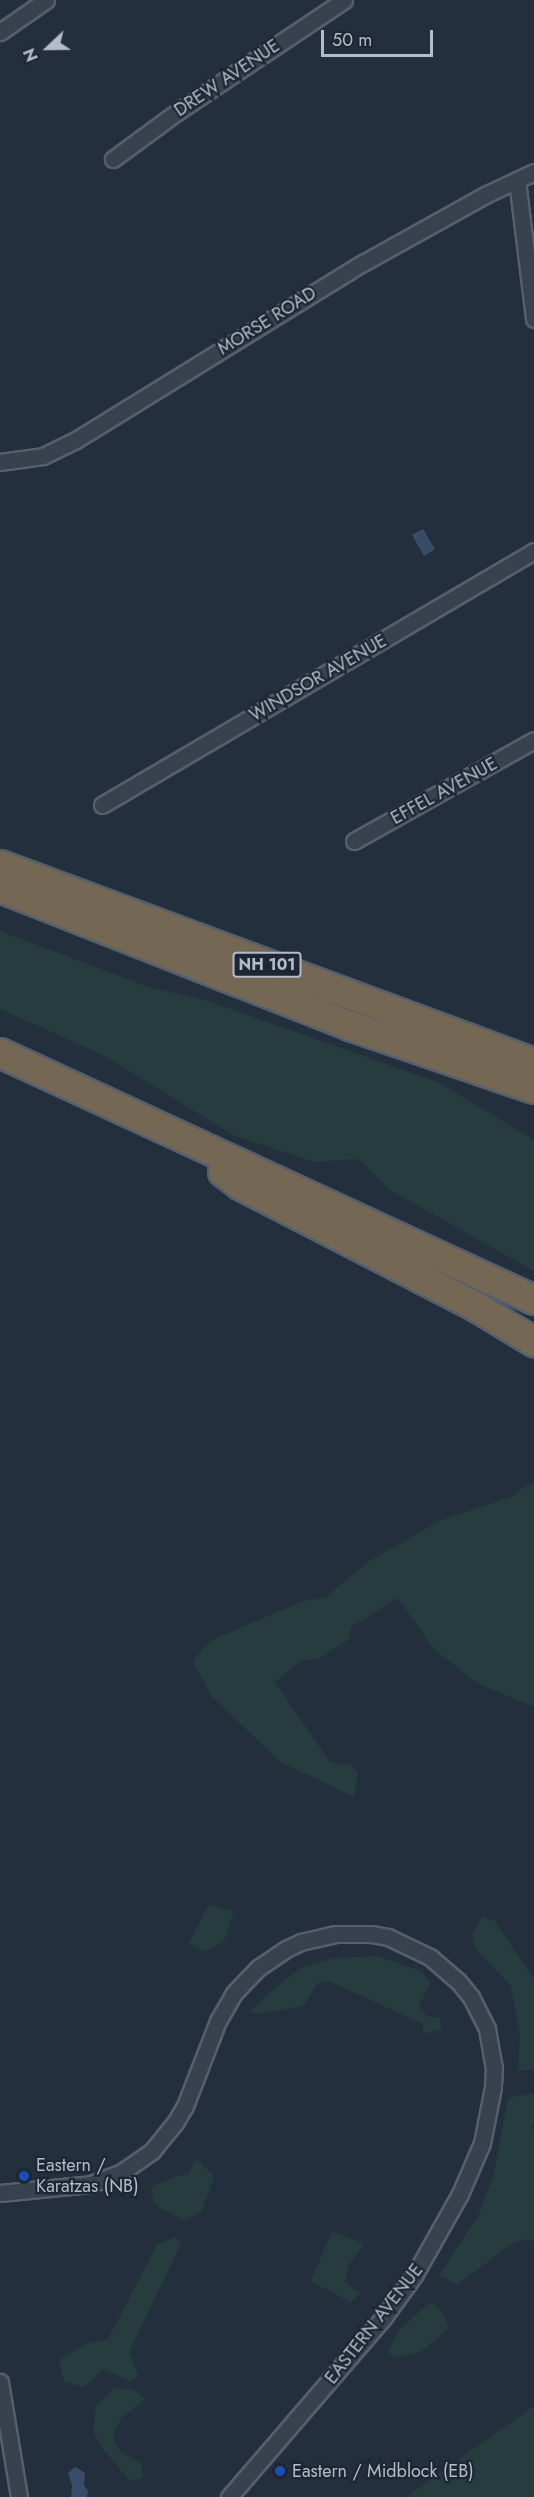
<!DOCTYPE html>
<html>
<head>
<meta charset="utf-8">
<style>
	body { margin:0 }
	#map { position:relative; width:534px; height:2497px; overflow:hidden; background:#242f3e; font-family:Jost,sans-serif }
	div>[style] { position:absolute }
	.green>* { inset:0; background:#263c3f }
	.water>* { inset:0; background:#394c67 }
	.roads { filter:drop-shadow(2px 0 #565f6c) drop-shadow(-2px 0 #565f6c) drop-shadow(0 2px #565f6c) drop-shadow(0 -2px #565f6c) }
	.minor>* { height:15px; margin:-7.5px; padding:0 7.5px; transform-origin:7.5px; border-radius:7.5px; background:#38414e }
	.motorway>* { height:28px; margin:-14px; padding:0 14px; transform-origin:14px; border-radius:14px; background:#746855 }
	.dots>* { width:16px; height:16px; translate:-50% -50%; box-sizing:border-box; border:3px solid #1d2633; border-radius:50% }
	span { translate:-50% -50%; white-space:nowrap; text-align:center; line-height:1.15; -webkit-text-stroke:4.5px #1d2633; paint-order:stroke }
	.shield-label span { padding:2px 4px; background:#1d2633; border:2px solid; border-radius:4px; -webkit-text-stroke-width:0 }
	.shield-label { font-size:16px; color:#b4bcc9; font-weight:700 }
	.street-label { font-size:18px; color:#b4bcc9 }
	.poi-label { font-size:18px; color:#b4bcc9 }
	.left { translate:0 -50%; text-align:left }
	.north { position:absolute; left:18px; top:18px; width:60px; height:60px; -webkit-text-stroke:4px #1d2633; paint-order:stroke; rotate:248deg; font-size:16px; font-weight:700; line-height:24px; text-align:center; color:#b4bcc9 }
	.north::after { content:''; display:block; margin:auto; width:21px; height:27px; background:#b4bcc9; clip-path:polygon(50% 0,100% 100%,50% 72%,0 100%) }
	.scale { position:absolute; left:321px; top:30px; width:112px; height:27px; box-sizing:border-box; border:3px solid #b4bcc9; border-top:0; padding-left:8px; font-size:18px; line-height:21px; white-space:nowrap; color:#b4bcc9; -webkit-text-stroke:4px #1d2633; paint-order:stroke }
</style>
</head>
<body>
<div id="map">
	<div class="green">
		<div style="clip-path:polygon(0 931px,151px 988px,205px 1000px,440px 1083px,534px 1140px,534px 1271px,392px 1191px,358px 1159px,315px 1162px,235px 1136px,103px 1055px,0 1009px)"></div>
		<div style="clip-path:polygon(534px 1483px,534px 1707px,477px 1683px,434px 1649px,398px 1598px,351px 1627px,348px 1640px,318px 1659px,301px 1661px,275px 1682px,330px 1762px,351px 1765px,358px 1772px,354px 1797px,281px 1762px,212px 1697px,193px 1661px,210px 1641px,300px 1602px,326px 1597px,368px 1562px,439px 1521px,514px 1496px,522px 1488px)"></div>
		<div style="clip-path:polygon(209px 1904px,234px 1911px,224px 1941px,205px 1952px,189px 1943px)"></div>
		<div style="clip-path:polygon(483px 1917px,494px 1920px,534px 1979px,534px 2070px,518px 2070px,520px 2035px,511px 1986px,476px 1949px,472px 1934px)"></div>
		<div style="clip-path:polygon(377px 1956px,421px 1971px,431px 1982px,419px 2006px,427px 2016px,440px 2018px,442px 2029px,423px 2034px,423px 2024px,329px 1981px,318px 1983px,303px 2006px,262px 2014px,250px 2012px,271px 1991px,302px 1967px,334px 1958px)"></div>
		<div style="clip-path:polygon(534px 2093px,534px 2124px,532px 2127px,534px 2130px,534px 2242px,528px 2239px,513px 2243px,457px 2285px,439px 2276px,479px 2214px,494px 2173px,508px 2098px)"></div>
		<div style="clip-path:polygon(195px 2160px,200px 2161px,214px 2177px,202px 2211px,184px 2221px,154px 2204px,151px 2187px,174px 2177px,189px 2174px)"></div>
		<div style="clip-path:polygon(332px 2231px,364px 2244px,348px 2266px,345px 2282px,360px 2293px,351px 2303px,311px 2281px)"></div>
		<div style="clip-path:polygon(175px 2237px,181px 2244px,129px 2352px,139px 2377px,129px 2381px,104px 2369px,84px 2387px,64px 2382px,59px 2360px,86px 2344px,108px 2339px,157px 2245px)"></div>
		<div style="clip-path:polygon(430px 2302px,439px 2308px,450px 2328px,419px 2353px,396px 2358px,388px 2352px,399px 2330px)"></div>
		<div style="clip-path:polygon(115px 2388px,133px 2389px,145px 2399px,121px 2418px,113px 2436px,120px 2451px,142px 2464px,142px 2478px,130px 2481px,102px 2448px,93px 2431px,96px 2406px)"></div>
		<div style="clip-path:polygon(534px 2406px,534px 2497px,408px 2497px,409px 2495px)"></div>
	</div>
	<div class="water">
		<div style="clip-path:polygon(423px 529px,435px 549px,424px 556px,412px 535px)"></div>
		<div style="clip-path:polygon(75px 2467px,85px 2473px,84px 2485px,88px 2491px,87px 2497px,71px 2497px,72px 2485px,68px 2473px)"></div>
	</div>
	<div class="roads">
		<div class="minor">
			<div style="left:0;top:32px;width:56px;rotate:-34.8deg"></div>
			<div style="left:113px;top:159px;width:79px;rotate:-36.3deg"></div>
			<div style="left:177px;top:112px;width:201px;rotate:-33.8deg"></div>
			<div style="left:517px;top:180px;width:140px;rotate:83deg"></div>
			<div style="left:0;top:462px;width:43px;rotate:-7.9deg"></div>
			<div style="left:43px;top:456px;width:37px;rotate:-26deg"></div>
			<div style="left:76px;top:440px;width:337px;rotate:-31.7deg"></div>
			<div style="left:363px;top:263px;width:140px;rotate:-29.1deg"></div>
			<div style="left:485px;top:195px;width:54px;rotate:-25.1deg"></div>
			<div style="left:102px;top:805px;width:501px;rotate:-30.45deg"></div>
			<div style="left:354px;top:841px;width:206px;rotate:-29.3deg"></div>
			<div style="left:0;top:2193px;width:91px;rotate:-5.6deg"></div>
			<div style="left:91px;top:2184px;width:33px;rotate:-21deg"></div>
			<div style="left:122px;top:2172px;width:37px;rotate:-35deg"></div>
			<div style="left:152px;top:2151px;width:36px;rotate:-51deg"></div>
			<div style="left:175px;top:2123px;width:20px;rotate:-60deg"></div>
			<div style="left:185px;top:2106px;width:91px;rotate:-68.8deg"></div>
			<div style="left:218px;top:2021px;width:32px;rotate:-60deg"></div>
			<div style="left:234px;top:1993px;width:35px;rotate:-46deg"></div>
			<div style="left:258px;top:1968px;width:34px;rotate:-34deg"></div>
			<div style="left:286px;top:1949px;width:17px;rotate:-25deg"></div>
			<div style="left:301px;top:1942px;width:36px;rotate:-13deg"></div>
			<div style="left:336px;top:1934px;width:35px"></div>
			<div style="left:371px;top:1934px;width:17px;rotate:10deg"></div>
			<div style="left:388px;top:1937px;width:47px;rotate:25.5deg"></div>
			<div style="left:430px;top:1957px;width:37px;rotate:41deg"></div>
			<div style="left:458px;top:1981px;width:21px;rotate:51deg"></div>
			<div style="left:471px;top:1997px;width:36px;rotate:63deg"></div>
			<div style="left:487px;top:2029px;width:39px;rotate:80deg"></div>
			<div style="left:494px;top:2067px;width:20px;rotate:93deg"></div>
			<div style="left:493px;top:2087px;width:57px;rotate:101.1deg"></div>
			<div style="left:482px;top:2143px;width:56px;rotate:113.3deg"></div>
			<div style="left:460px;top:2194px;width:92px;rotate:119.4deg"></div>
			<div style="left:415px;top:2274px;width:53px;rotate:125.8deg"></div>
			<div style="left:384px;top:2317px;width:238px;rotate:130.7deg"></div>
			<div style="left:0;top:2382px;width:117px;rotate:80.6deg"></div>
		</div>
		<div class="motorway">
			<div style="left:0;top:865px;width:570px;rotate:20.34deg"></div>
			<div style="left:0;top:888px;width:376px;rotate:21.5deg"></div>
			<div style="left:350px;top:1026px;width:194px;rotate:18.9deg"></div>
			<div style="left:0;top:1053px;width:588px;rotate:24.82deg"></div>
			<div style="left:223px;top:1172px;width:21px;rotate:37deg"></div>
			<div style="left:240px;top:1185px;width:268px;rotate:27.3deg"></div>
			<div style="left:478px;top:1308px;width:66px;rotate:31.3deg"></div>
		</div>
	</div>
	<div class="dots">
		<div style="left:24px;top:2176px;background:#1a4fb4"></div>
		<div style="left:280px;top:2471px;background:#1a4fb4"></div>
	</div>
	<div class="shield-label">
		<span style="left:267px;top:965px">NH 101</span>
	</div>
	<div class="street-label">
		<span style="left:227px;top:78px;rotate:-34deg">DREW AVENUE</span>
		<span style="left:267px;top:321px;rotate:-32deg">MORSE ROAD</span>
		<span style="left:318px;top:678px;rotate:-30deg">WINDSOR AVENUE</span>
		<span style="left:444px;top:791px;rotate:-29deg">EFFEL AVENUE</span>
		<span style="left:374px;top:2324px;rotate:-52deg">EASTERN AVENUE</span>
	</div>
	<div class="poi-label">
		<span class="left" style="left:36px;top:2176px">Eastern /<br>Karatzas (NB)</span>
		<span class="left" style="left:292px;top:2471px">Eastern / Midblock (EB)</span>
	</div>
	<div class="north">N</div>
	<div class="scale">50 m</div>
</div>
</body>
</html>
